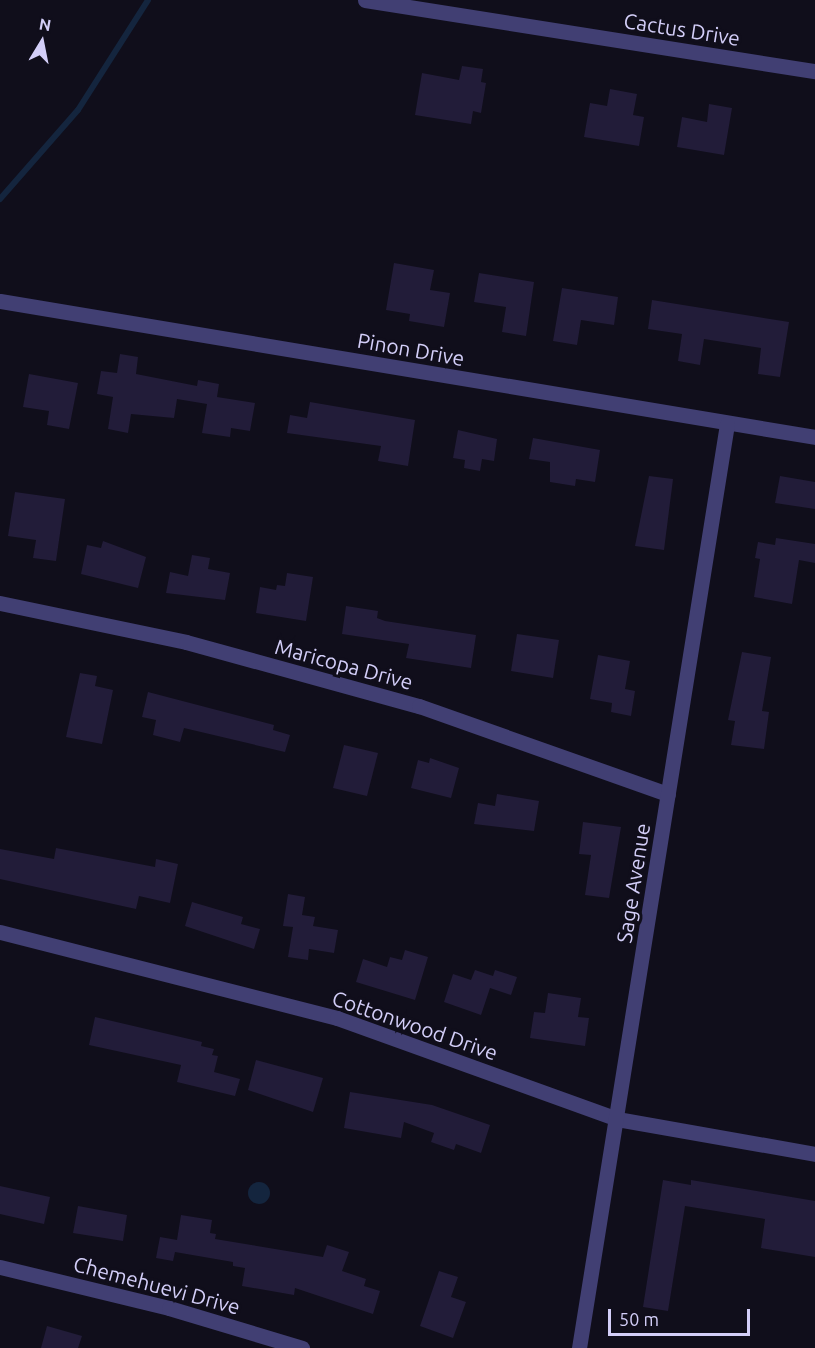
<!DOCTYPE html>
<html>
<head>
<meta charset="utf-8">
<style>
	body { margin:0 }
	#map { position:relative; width:815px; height:1348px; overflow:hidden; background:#100e1b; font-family:Ubuntu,sans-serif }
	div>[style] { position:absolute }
	.water>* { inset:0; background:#14253e }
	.round { border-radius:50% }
	.stream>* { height:6px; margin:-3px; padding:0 3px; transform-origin:3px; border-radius:3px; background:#14253e }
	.building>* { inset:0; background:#221c39 }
	.street>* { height:15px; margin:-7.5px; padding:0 7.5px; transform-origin:7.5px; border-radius:7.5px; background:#413f73 }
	span { translate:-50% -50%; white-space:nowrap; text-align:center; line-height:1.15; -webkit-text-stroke:6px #100e1b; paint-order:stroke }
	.street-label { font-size:21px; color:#d3cef8 }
	.north { position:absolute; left:12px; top:12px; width:60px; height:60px; -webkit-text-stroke:4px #100e1b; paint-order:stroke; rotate:10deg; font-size:16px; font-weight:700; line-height:24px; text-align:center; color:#d3cef8 }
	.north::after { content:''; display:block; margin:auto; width:21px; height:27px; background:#d3cef8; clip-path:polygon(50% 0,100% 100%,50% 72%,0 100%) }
	.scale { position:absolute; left:608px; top:1309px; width:142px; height:27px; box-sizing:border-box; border:3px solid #d3cef8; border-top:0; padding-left:8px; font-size:18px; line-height:21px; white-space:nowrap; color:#d3cef8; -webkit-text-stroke:4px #100e1b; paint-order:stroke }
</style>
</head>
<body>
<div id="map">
	<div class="water">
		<div class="round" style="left:248px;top:1182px;width:22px;height:22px"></div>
	</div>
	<div class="stream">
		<div style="left:0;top:199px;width:118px;rotate:-48.8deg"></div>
		<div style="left:78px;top:110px;width:130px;rotate:-57.5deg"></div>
	</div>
	<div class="building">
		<div style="clip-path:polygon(462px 66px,483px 69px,481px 82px,486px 83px,481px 113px,473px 111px,471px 124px,415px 115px,422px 73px,459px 80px)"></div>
		<div style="clip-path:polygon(610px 89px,637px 94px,633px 115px,644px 117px,639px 146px,584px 137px,590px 103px,607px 106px)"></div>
		<div style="clip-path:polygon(709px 104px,732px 108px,724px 155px,677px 147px,682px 117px,707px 122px)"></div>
		<div style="clip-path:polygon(394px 263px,434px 270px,430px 290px,450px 293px,444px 327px,409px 321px,410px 314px,386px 310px)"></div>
		<div style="clip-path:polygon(479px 273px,534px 282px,526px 336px,502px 332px,506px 307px,474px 302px)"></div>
		<div style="clip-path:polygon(562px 288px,618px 297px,614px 325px,581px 320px,577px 345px,553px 341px)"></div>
		<div style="clip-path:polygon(652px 300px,789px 322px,780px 377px,758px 374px,761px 348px,704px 339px,700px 365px,678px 361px,682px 334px,648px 329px)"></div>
		<div style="clip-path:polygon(120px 354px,138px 357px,136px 374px,197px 386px,198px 380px,219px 384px,217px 397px,255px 403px,250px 431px,231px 428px,230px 437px,202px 433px,207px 404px,177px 399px,174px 418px,131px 414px,128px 433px,108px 429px,113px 397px,97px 394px,101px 371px,117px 373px)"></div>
		<div style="clip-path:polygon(29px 374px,78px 383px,69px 429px,47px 425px,49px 411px,23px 407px)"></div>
		<div style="clip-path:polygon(310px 402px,415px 420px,408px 466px,378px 461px,381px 446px,287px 433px,290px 415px,307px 418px)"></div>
		<div style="clip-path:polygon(458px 430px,497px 439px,494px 461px,482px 459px,480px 471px,464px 468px,465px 460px,453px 458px)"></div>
		<div style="clip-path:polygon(533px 438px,600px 450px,595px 482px,576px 479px,575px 486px,550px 482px,550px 462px,529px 459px)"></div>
		<div style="clip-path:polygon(649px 476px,673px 479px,664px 550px,635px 546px)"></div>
		<div style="clip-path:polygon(780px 476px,815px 482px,815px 509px,775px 503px)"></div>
		<div style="clip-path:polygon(15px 492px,65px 499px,56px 561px,33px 558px,36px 540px,8px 536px)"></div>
		<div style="clip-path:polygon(776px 538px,815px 544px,815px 563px,799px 560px,792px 604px,754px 597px,760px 559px,755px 558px,758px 542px,775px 545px)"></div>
		<div style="clip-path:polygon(103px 541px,146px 557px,138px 588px,81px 574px,87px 545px,101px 548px)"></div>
		<div style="clip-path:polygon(192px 555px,210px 558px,208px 569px,230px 573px,225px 600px,166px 593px,170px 572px,188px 576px)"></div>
		<div style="clip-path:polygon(287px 573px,313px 577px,306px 621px,256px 613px,260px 587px,276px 590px,277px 585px,285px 586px)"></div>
		<div style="clip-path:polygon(346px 606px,378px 611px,377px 618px,385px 621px,476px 635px,471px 668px,406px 658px,409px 644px,342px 634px)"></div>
		<div style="clip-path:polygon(517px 634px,559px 640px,553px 678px,511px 671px)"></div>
		<div style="clip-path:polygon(742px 652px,771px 657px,762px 711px,769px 712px,764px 749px,731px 745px,735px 721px,728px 720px)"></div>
		<div style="clip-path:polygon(598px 655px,630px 661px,625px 689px,635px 691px,631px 716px,611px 712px,612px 703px,590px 699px)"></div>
		<div style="clip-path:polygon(80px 673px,97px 676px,95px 686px,113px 690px,102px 744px,66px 737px)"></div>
		<div style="clip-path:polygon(148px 692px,274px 725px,273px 730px,290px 735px,285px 752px,184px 728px,180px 742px,153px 735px,156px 720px,142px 717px)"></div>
		<div style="clip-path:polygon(344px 745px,378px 753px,367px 796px,333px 788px)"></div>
		<div style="clip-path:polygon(430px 758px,459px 768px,451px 798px,411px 788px,418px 760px,429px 763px)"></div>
		<div style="clip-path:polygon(497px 794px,539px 801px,534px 831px,474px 824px,478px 803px,495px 806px)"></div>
		<div style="clip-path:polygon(583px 822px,621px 827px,609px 898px,585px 895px,591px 855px,579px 854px)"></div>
		<div style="clip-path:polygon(56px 848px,155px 867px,156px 859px,178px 864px,170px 903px,139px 896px,136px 909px,0 879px,0 849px,54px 859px)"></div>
		<div style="clip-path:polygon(288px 894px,305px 897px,302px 915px,315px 917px,313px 926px,338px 930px,334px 953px,309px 949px,308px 960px,288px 957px,293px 927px,283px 926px)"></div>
		<div style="clip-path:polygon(192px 902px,243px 917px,241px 924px,260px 929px,254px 949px,185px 926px)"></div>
		<div style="clip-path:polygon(405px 950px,428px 957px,415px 1000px,356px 982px,363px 959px,387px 967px,390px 957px,402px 960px)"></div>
		<div style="clip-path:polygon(475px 970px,493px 976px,495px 970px,517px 977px,511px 995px,490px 988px,481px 1015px,444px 1002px,453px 974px,471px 980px)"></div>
		<div style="clip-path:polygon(548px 993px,581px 998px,578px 1017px,589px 1018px,585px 1046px,530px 1038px,534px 1012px,545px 1013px)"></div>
		<div style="clip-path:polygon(95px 1017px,202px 1042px,201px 1046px,214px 1049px,212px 1055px,218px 1056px,214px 1072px,240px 1079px,235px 1096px,177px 1082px,181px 1065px,89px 1045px)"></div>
		<div style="clip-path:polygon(256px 1060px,323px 1078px,313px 1112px,248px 1090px)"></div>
		<div style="clip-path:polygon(350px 1092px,432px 1105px,490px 1125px,481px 1153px,456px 1144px,454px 1150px,431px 1142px,434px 1133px,404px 1122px,401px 1138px,344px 1128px)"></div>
		<div style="clip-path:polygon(663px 1180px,691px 1185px,691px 1180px,815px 1201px,815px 1257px,761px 1248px,765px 1219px,685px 1206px,668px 1311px,643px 1307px)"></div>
		<div style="clip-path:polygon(0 1186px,50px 1197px,44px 1224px,0 1214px)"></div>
		<div style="clip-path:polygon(78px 1206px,127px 1215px,123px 1241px,73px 1233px)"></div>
		<div style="clip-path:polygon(181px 1215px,212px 1220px,210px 1233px,216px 1234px,215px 1239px,323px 1257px,327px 1245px,349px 1252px,342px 1271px,366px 1279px,364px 1286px,380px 1291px,373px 1314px,295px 1288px,294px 1295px,242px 1286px,245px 1268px,233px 1266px,233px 1262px,175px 1252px,173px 1261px,156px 1258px,160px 1237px,177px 1240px)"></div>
		<div style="clip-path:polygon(439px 1271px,458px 1277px,451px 1297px,466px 1302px,453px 1338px,420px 1326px)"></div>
		<div style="clip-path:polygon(47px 1326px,82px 1336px,78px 1348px,41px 1348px)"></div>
	</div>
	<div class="street">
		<div style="left:365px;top:0;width:456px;rotate:9deg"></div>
		<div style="left:0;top:301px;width:826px;rotate:9.47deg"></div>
		<div style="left:0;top:603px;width:190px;rotate:11.8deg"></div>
		<div style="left:186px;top:642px;width:242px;rotate:15.4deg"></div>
		<div style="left:419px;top:706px;width:264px;rotate:19.5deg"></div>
		<div style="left:0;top:932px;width:348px;rotate:14.3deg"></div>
		<div style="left:337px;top:1018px;width:298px;rotate:19.8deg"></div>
		<div style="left:617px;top:1119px;width:201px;rotate:10deg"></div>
		<div style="left:0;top:1267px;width:174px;rotate:13.6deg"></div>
		<div style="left:169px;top:1308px;width:139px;rotate:16.7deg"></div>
		<div style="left:579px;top:1348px;width:936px;rotate:-80.9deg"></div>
	</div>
	<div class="street-label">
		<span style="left:682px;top:29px;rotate:9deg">Cactus Drive</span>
		<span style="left:411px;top:349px;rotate:10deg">Pinon Drive</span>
		<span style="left:344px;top:664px;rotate:15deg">Maricopa Drive</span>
		<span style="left:633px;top:883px;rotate:-81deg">Sage Avenue</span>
		<span style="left:415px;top:1025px;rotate:19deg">Cottonwood Drive</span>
		<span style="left:157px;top:1285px;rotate:15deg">Chemehuevi Drive</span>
	</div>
	<div class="north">N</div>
	<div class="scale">50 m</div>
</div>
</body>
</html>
